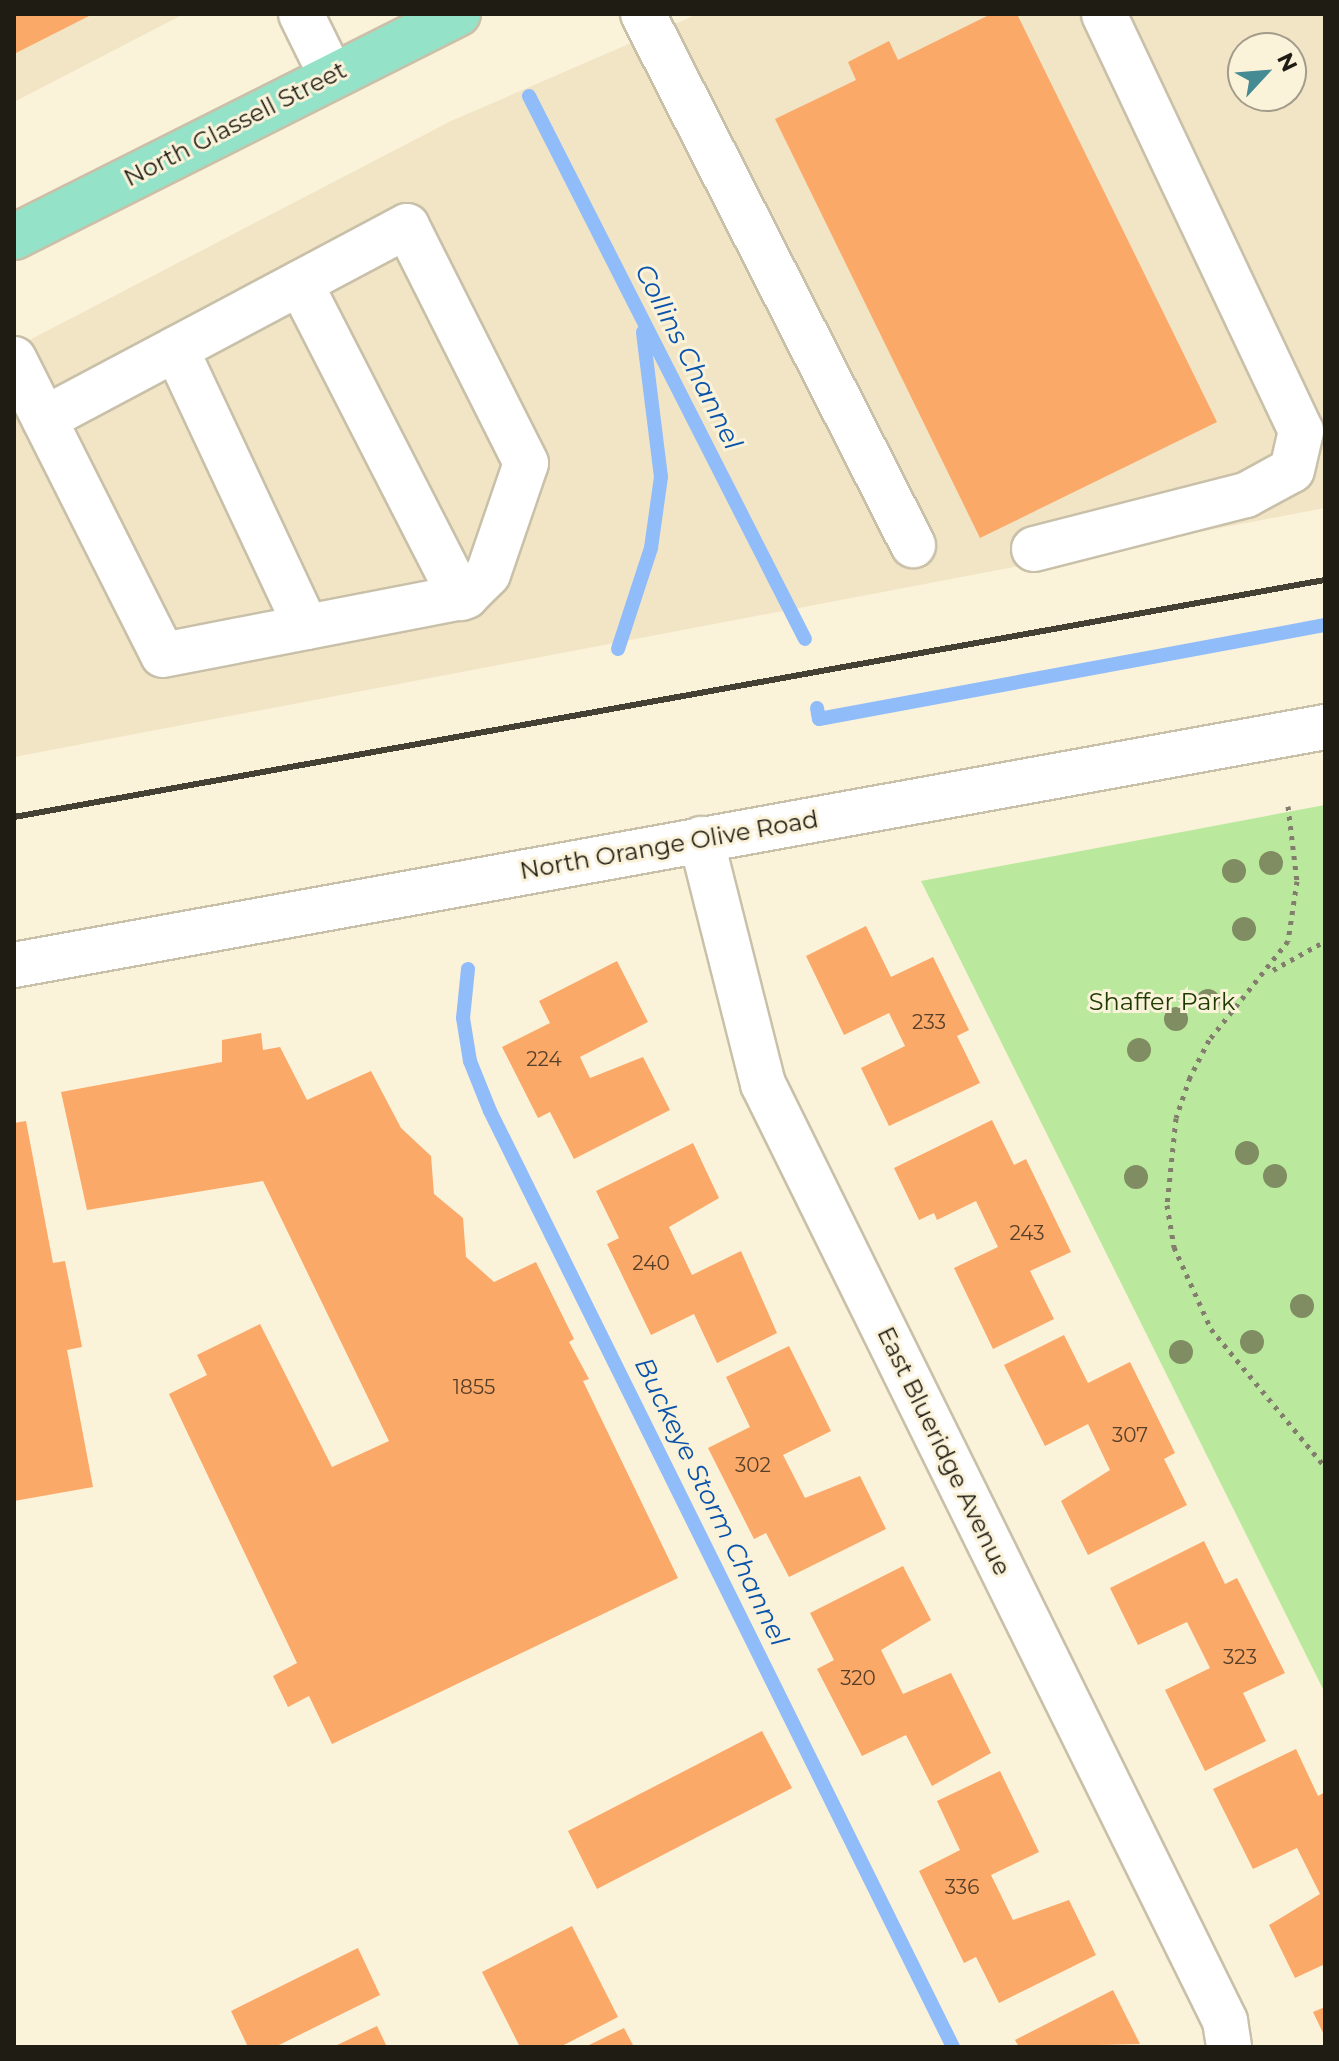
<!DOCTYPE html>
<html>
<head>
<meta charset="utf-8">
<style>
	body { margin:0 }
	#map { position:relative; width:1339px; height:2061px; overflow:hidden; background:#fbf2da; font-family:Montserrat,sans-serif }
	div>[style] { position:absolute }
	.built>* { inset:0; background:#f1e5c6 }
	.green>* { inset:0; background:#bae99e }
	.stream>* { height:14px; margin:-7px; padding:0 7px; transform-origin:7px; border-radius:7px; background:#91bcfa }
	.building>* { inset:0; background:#fba969 }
	.path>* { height:5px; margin-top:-2.5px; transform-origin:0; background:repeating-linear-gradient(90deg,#837d6d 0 4px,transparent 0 10px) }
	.roads { filter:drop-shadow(2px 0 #c9c0a9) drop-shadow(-2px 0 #c9c0a9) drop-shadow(0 2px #c9c0a9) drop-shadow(0 -2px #c9c0a9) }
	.minor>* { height:44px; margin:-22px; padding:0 22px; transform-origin:22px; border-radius:22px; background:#fff }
	.major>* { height:44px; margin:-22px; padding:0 22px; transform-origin:22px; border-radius:22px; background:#94e3c9 }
	.rail>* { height:6px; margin:-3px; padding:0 3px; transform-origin:3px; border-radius:3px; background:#444034 }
	.trees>* { width:24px; height:24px; margin:-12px; border-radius:50%; background:#808d62 }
	span { translate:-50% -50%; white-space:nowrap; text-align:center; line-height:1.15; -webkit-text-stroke:6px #fbf2da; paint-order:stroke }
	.number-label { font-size:20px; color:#563f28 }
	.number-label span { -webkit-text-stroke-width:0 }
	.street-label { font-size:24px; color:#1f1c13 }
	.park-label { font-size:24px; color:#1c3b00 }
	.water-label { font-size:26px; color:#0a53aa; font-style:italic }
	.frame { position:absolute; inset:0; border:16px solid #1f1c13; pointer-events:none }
	.north { position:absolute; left:1227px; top:32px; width:80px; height:80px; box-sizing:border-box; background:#fbf2da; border:2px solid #a39c8a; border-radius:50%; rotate:64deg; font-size:22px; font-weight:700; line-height:32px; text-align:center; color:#1f1c13 }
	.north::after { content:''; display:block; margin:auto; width:28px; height:36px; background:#458b94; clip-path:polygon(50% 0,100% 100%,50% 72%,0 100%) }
</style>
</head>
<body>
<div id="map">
	<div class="built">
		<div style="clip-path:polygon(14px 14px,184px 14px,14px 102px)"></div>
		<div style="clip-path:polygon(evenodd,698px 14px,1325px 14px,1325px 508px,14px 757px,14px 348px,451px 121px,698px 14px,1243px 48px,1291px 48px,1291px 96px,1243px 96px,1243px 48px)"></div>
	</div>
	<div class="green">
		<div style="clip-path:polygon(1325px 805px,1325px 1693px,921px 881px)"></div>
	</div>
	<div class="stream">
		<div style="left:529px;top:96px;width:609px;rotate:63.06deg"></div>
		<div style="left:618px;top:649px;width:106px;rotate:-71.9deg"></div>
		<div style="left:651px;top:548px;width:72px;rotate:-82deg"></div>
		<div style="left:661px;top:477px;width:146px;rotate:-97.1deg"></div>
		<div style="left:817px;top:708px;width:11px;rotate:80deg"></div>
		<div style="left:819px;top:719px;width:515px;rotate:-10.52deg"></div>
		<div style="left:468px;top:969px;width:49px;rotate:95.8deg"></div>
		<div style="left:463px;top:1018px;width:44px;rotate:80.8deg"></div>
		<div style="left:470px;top:1061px;width:54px;rotate:68.2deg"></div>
		<div style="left:490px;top:1111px;width:1044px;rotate:63.68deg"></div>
	</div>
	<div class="building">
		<div style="clip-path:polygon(14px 14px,93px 14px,14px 54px)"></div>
		<div style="clip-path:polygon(991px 14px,1017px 14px,1217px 422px,980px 538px,775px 119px,856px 80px,848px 62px,889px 41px,898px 60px)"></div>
		<div style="clip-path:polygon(866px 926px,891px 977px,933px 957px,969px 1030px,957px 1036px,980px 1083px,889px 1126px,861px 1068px,905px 1046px,889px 1013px,844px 1035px,806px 956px)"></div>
		<div style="clip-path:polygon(617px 961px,648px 1022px,580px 1057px,590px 1078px,643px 1057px,670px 1110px,574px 1159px,550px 1112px,538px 1118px,502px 1047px,550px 1023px,539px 1001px)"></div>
		<div style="clip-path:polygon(261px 1033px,263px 1050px,280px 1047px,307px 1100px,371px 1071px,401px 1128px,431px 1156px,434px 1194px,463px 1218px,466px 1257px,494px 1282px,536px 1262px,574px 1339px,569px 1342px,589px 1379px,583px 1381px,678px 1578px,332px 1744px,309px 1696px,288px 1707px,273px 1676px,297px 1663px,169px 1394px,207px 1375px,197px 1355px,260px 1324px,332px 1467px,389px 1441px,263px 1181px,87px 1210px,61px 1092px,222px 1062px,222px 1040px)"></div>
		<div style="clip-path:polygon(992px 1120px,1014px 1165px,1026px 1159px,1071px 1252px,1030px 1271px,1054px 1319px,993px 1349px,954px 1268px,998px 1247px,976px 1201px,937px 1220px,934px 1213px,919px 1220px,894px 1168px)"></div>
		<div style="clip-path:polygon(26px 1121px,53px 1263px,65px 1261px,82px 1347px,67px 1350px,93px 1487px,14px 1501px,14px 1123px)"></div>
		<div style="clip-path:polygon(693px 1143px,719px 1198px,669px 1227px,692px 1275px,741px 1251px,777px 1333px,717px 1363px,694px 1314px,651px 1335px,607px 1244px,619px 1238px,596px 1191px)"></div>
		<div style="clip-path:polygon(1064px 1335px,1088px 1383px,1130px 1362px,1175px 1453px,1164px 1459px,1187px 1505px,1088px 1555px,1061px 1501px,1110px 1470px,1088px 1424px,1045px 1446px,1004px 1365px)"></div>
		<div style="clip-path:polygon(789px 1346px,831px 1431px,783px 1455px,805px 1498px,860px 1476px,886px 1529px,789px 1577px,766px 1533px,754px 1539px,708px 1448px,750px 1427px,726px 1377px)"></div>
		<div style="clip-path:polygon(1204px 1541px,1225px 1584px,1237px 1578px,1285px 1673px,1243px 1693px,1266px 1741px,1205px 1771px,1165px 1690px,1210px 1668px,1187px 1622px,1138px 1645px,1110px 1588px)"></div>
		<div style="clip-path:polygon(903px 1566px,931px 1620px,881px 1650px,903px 1694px,951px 1673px,991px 1753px,932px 1786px,906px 1735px,862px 1756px,817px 1669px,834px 1660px,810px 1613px)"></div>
		<div style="clip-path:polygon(762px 1731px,792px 1788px,597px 1889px,568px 1831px)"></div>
		<div style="clip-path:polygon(1296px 1749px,1318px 1796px,1325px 1792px,1325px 1964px,1295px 1978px,1269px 1925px,1320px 1894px,1297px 1848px,1253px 1869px,1213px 1789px)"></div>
		<div style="clip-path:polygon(1000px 1771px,1039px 1852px,991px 1875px,1013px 1920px,1069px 1900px,1096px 1955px,999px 2003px,976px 1957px,964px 1963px,919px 1871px,960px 1850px,937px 1801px)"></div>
		<div style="clip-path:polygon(572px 1926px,618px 2017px,560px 2047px,520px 2047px,482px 1972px)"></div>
		<div style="clip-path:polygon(358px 1948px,380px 1995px,275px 2047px,248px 2047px,231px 2011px)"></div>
		<div style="clip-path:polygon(1113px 1990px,1140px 2044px,1019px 2047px,1015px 2040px)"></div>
		<div style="clip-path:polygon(1325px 2007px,1325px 2037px,1313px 2012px)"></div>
		<div style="clip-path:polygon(377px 2026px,387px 2047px,333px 2047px)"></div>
		<div style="clip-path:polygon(624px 2028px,634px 2047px,585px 2047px)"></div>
	</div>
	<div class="path">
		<div style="left:1288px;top:806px;width:76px;rotate:83.2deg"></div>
		<div style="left:1297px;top:881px;width:61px;rotate:98.5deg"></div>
		<div style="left:1288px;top:941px;width:127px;rotate:128.6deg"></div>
		<div style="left:1209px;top:1040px;width:42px;rotate:117.2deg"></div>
		<div style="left:1190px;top:1077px;width:43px;rotate:108.9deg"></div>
		<div style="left:1176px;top:1118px;width:87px;rotate:95.9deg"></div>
		<div style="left:1167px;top:1205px;width:43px;rotate:80.5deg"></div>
		<div style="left:1174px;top:1247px;width:90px;rotate:65.7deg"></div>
		<div style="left:1211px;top:1329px;width:179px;rotate:50.4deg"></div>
		<div style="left:1273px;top:970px;width:60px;rotate:-29.1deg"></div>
	</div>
	<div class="roads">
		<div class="minor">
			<div style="left:301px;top:14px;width:68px;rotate:63.8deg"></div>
			<div style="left:643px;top:14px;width:596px;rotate:63.05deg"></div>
			<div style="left:300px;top:283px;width:354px;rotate:62.9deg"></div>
			<div style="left:176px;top:349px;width:307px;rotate:64.9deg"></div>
			<div style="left:14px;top:359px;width:331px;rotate:63.3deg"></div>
			<div style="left:163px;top:655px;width:309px;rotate:-11deg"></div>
			<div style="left:466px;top:596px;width:31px;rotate:-45deg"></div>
			<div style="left:488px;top:574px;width:117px;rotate:-71.1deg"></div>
			<div style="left:526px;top:463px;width:265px;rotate:-116.7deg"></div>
			<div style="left:407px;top:226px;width:411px;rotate:152deg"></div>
			<div style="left:1034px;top:549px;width:219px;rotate:-14.3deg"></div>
			<div style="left:1246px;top:495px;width:52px;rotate:-28.5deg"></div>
			<div style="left:1292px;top:470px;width:40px;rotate:-77deg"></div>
			<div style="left:1301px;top:431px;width:461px;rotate:-115.3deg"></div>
			<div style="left:701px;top:839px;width:253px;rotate:75.8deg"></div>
			<div style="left:763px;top:1084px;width:1045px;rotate:63.75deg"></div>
			<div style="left:1225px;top:2021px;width:26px;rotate:81deg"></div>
			<div style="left:14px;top:965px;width:1332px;rotate:-10.29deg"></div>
		</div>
		<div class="major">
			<div style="left:14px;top:237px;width:497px;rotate:-26.7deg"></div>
		</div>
	</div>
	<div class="rail">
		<div style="left:14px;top:817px;width:1332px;rotate:-10.25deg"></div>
	</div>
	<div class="trees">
		<div style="left:1271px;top:863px"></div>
		<div style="left:1234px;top:871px"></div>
		<div style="left:1244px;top:929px"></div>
		<div style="left:1208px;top:1001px"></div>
		<div style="left:1176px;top:1019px"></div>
		<div style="left:1139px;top:1050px"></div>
		<div style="left:1247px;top:1153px"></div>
		<div style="left:1275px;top:1176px"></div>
		<div style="left:1136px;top:1177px"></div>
		<div style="left:1302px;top:1306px"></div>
		<div style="left:1252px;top:1342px"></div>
		<div style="left:1181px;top:1352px"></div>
	</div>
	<div class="number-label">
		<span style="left:929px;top:1022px">233</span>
		<span style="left:544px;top:1059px">224</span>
		<span style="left:1027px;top:1233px">243</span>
		<span style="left:651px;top:1263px">240</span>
		<span style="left:474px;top:1387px">1855</span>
		<span style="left:1130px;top:1435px">307</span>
		<span style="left:753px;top:1465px">302</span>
		<span style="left:1240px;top:1657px">323</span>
		<span style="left:858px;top:1678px">320</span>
		<span style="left:962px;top:1887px">336</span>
	</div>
	<div class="street-label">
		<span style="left:235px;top:124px;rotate:-27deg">North Glassell Street</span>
		<span style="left:669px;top:845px;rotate:-10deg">North Orange Olive Road</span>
		<span style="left:944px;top:1451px;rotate:64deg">East Blueridge Avenue</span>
	</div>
	<div class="park-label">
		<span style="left:1162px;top:1002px">Shaffer Park</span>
	</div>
	<div class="water-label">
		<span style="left:688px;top:357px;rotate:63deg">Collins Channel</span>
		<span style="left:711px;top:1502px;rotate:64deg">Buckeye Storm Channel</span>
	</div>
	<div class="frame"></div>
	<div class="north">N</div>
</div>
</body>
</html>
